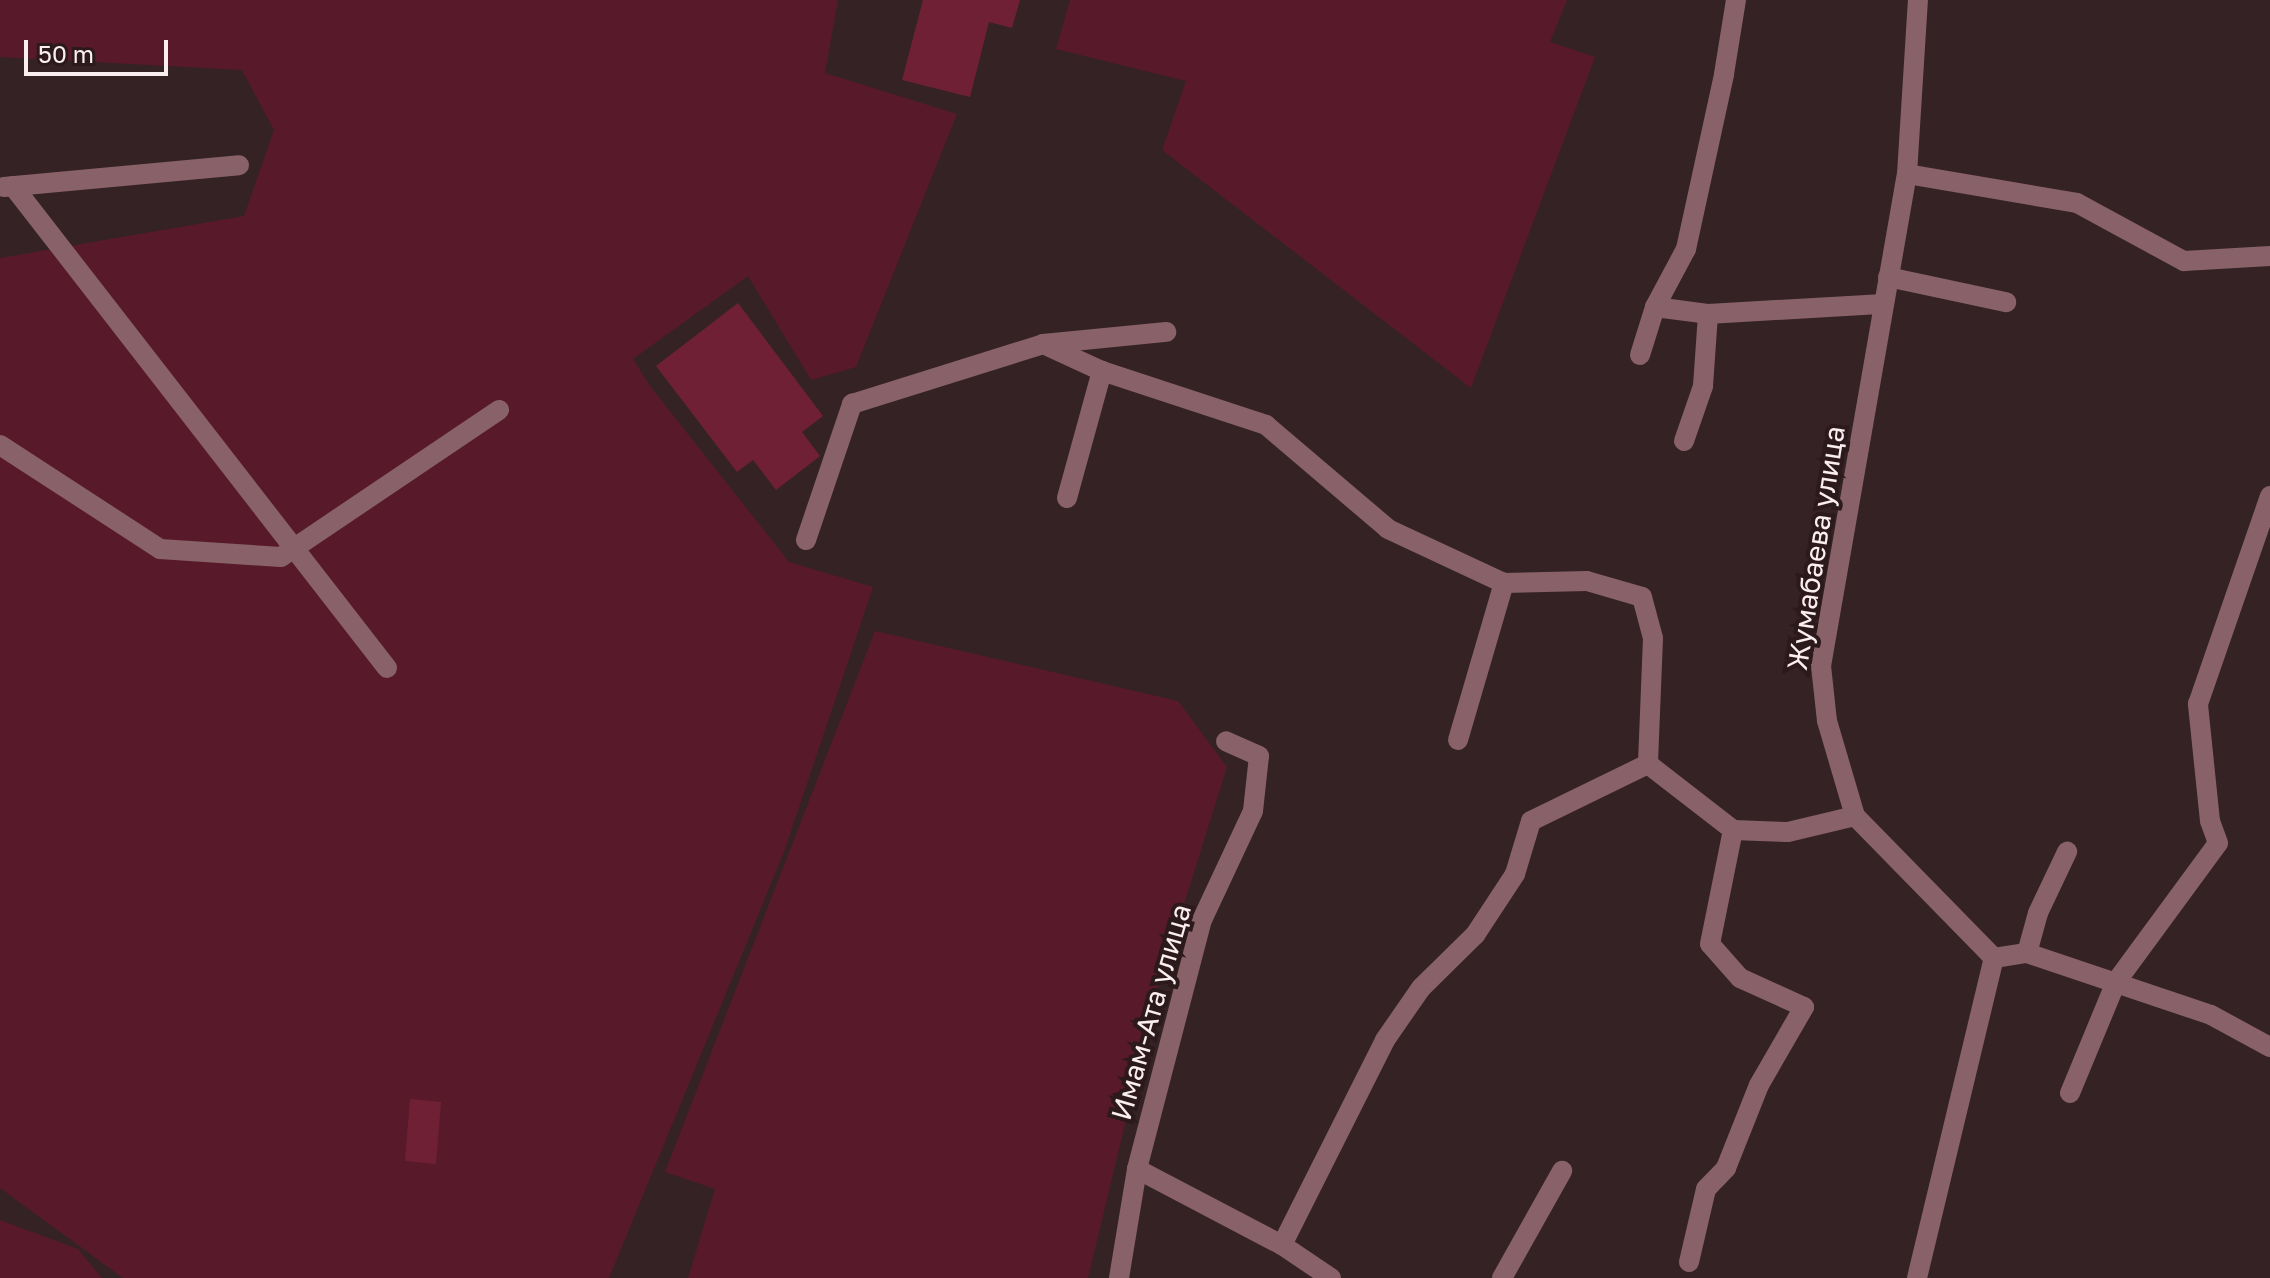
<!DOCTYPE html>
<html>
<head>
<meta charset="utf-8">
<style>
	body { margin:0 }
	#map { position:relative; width:2270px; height:1278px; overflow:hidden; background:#352225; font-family:"Golos Text",sans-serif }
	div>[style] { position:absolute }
	.green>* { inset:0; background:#581a2a }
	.building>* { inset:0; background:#702035 }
	.minor>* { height:20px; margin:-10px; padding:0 10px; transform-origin:10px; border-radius:10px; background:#886268 }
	span { translate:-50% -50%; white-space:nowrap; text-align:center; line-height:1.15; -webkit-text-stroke:8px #2b191c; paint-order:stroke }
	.street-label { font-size:28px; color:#fbeef0 }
	.scale { position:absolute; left:24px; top:40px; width:144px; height:36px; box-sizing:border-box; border:4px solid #fbeef0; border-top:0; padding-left:10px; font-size:24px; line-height:28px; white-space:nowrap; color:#fbeef0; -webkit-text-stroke:6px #2b191c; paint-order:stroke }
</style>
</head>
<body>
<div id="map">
	<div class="green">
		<div style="clip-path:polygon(0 0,838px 0,825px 73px,957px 114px,856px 367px,811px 380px,748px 276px,633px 359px,650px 386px,789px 562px,873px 587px,784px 852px,609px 1278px,123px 1278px,0 1188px,0 258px,244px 216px,274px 130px,242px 70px,0 57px)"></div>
		<div style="clip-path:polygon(1070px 0,1567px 0,1550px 42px,1595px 57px,1471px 388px,1162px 150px,1186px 81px,1056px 49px)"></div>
		<div style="clip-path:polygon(875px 631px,1178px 701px,1227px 767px,1158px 987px,1088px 1278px,688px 1278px,715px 1189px,665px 1172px)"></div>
		<div style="clip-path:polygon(0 1220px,78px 1249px,102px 1278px,0 1278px)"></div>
	</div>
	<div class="building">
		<div style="clip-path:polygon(923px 0,1020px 0,1012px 28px,989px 22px,970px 97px,902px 80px)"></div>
		<div style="clip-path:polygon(738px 303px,823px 416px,802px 432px,820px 456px,776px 490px,753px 460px,737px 472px,656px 366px)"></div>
		<div style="clip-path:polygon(410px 1099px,441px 1102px,436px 1164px,405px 1161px)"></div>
	</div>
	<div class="minor">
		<div style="left:1907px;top:174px;width:172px;rotate:9.7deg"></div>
		<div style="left:2077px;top:203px;width:122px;rotate:28.5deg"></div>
		<div style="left:2184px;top:261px;width:86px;rotate:-3.3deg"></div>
		<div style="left:13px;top:186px;width:610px;rotate:52.19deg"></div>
		<div style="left:4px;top:187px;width:236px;rotate:-5.3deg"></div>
		<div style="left:1888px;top:277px;width:121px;rotate:12deg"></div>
		<div style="left:1655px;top:307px;width:53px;rotate:7.5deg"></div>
		<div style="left:1708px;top:314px;width:176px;rotate:-3.3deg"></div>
		<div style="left:1043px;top:344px;width:65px;rotate:24.6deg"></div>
		<div style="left:1102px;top:371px;width:173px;rotate:18.2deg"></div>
		<div style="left:1266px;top:425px;width:160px;rotate:40.4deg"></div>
		<div style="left:1388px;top:529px;width:128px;rotate:25deg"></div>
		<div style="left:1504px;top:583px;width:83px;rotate:-1.4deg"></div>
		<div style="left:1587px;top:581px;width:57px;rotate:16.2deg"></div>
		<div style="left:1642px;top:597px;width:42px;rotate:75deg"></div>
		<div style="left:1653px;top:638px;width:126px;rotate:92.3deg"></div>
		<div style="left:1648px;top:764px;width:108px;rotate:37.8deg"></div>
		<div style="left:1733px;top:830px;width:55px;rotate:2.1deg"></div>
		<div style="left:1788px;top:832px;width:69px;rotate:-13.4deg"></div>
		<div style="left:1640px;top:355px;width:50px;rotate:-72.6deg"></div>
		<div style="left:1655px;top:307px;width:66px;rotate:-61.9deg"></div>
		<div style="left:1686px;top:249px;width:179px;rotate:-77.7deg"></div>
		<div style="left:1724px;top:74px;width:75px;rotate:-80.8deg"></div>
		<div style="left:1684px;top:441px;width:58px;rotate:-70.9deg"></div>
		<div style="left:1703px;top:386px;width:72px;rotate:-86deg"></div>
		<div style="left:0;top:445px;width:191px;rotate:33deg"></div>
		<div style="left:160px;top:549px;width:121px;rotate:3.8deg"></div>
		<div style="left:281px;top:557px;width:263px;rotate:-34deg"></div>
		<div style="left:1067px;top:498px;width:132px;rotate:-74.6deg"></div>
		<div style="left:806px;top:540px;width:144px;rotate:-71.3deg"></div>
		<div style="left:852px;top:404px;width:200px;rotate:-17.4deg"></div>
		<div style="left:1043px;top:344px;width:124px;rotate:-5.6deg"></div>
		<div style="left:1458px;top:740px;width:164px;rotate:-73.7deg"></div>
		<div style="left:2027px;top:953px;width:41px;rotate:-74.6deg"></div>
		<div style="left:2038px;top:913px;width:68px;rotate:-64.6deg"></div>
		<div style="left:1994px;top:958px;width:33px;rotate:-9deg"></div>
		<div style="left:2027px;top:953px;width:194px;rotate:18.6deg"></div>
		<div style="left:2211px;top:1015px;width:67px;rotate:28.5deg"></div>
		<div style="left:2070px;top:1093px;width:120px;rotate:-67.5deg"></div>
		<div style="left:2116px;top:982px;width:172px;rotate:-53.7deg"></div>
		<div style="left:2218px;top:843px;width:23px;rotate:-110deg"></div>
		<div style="left:2210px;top:821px;width:118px;rotate:-95.9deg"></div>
		<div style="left:2198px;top:704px;width:220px;rotate:-70.9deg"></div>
		<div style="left:1137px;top:1169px;width:164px;rotate:27.7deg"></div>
		<div style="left:1282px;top:1245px;width:59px;rotate:34deg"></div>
		<div style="left:1282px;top:1245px;width:229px;rotate:-63.3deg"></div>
		<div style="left:1385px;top:1040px;width:63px;rotate:-55.3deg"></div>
		<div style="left:1421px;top:988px;width:76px;rotate:-44.5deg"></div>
		<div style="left:1475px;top:935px;width:73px;rotate:-56.7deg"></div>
		<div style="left:1515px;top:874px;width:55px;rotate:-73.2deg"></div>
		<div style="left:1531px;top:821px;width:130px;rotate:-26deg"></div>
		<div style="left:1689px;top:1262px;width:75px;rotate:-76.9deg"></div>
		<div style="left:1706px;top:1189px;width:29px;rotate:-46deg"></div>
		<div style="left:1726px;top:1168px;width:89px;rotate:-68.3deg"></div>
		<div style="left:1759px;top:1085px;width:90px;rotate:-60deg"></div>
		<div style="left:1804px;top:1007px;width:70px;rotate:-155.6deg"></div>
		<div style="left:1740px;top:978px;width:45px;rotate:-131.4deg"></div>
		<div style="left:1710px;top:944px;width:116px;rotate:-78.6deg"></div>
		<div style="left:1119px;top:1278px;width:110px;rotate:-80.6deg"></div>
		<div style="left:1137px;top:1169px;width:257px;rotate:-75.4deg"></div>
		<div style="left:1202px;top:920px;width:120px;rotate:-64.9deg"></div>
		<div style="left:1253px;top:811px;width:55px;rotate:-83.8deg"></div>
		<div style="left:1259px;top:756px;width:36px;rotate:-156deg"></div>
		<div style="left:1502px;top:1278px;width:123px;rotate:-60.7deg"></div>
		<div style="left:1917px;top:1278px;width:329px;rotate:-76.5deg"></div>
		<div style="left:1994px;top:958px;width:199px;rotate:-134.4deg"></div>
		<div style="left:1855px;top:816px;width:99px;rotate:-106.4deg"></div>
		<div style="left:1827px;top:721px;width:55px;rotate:-96.2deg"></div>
		<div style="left:1821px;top:666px;width:499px;rotate:-80.1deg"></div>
		<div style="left:1907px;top:174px;width:174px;rotate:-86.4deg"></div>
	</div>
	<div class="street-label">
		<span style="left:1816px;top:548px;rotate:-81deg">Жумабаева улица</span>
		<span style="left:1151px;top:1012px;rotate:-74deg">Имам-Ата улица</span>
	</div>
	<div class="scale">50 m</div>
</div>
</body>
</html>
